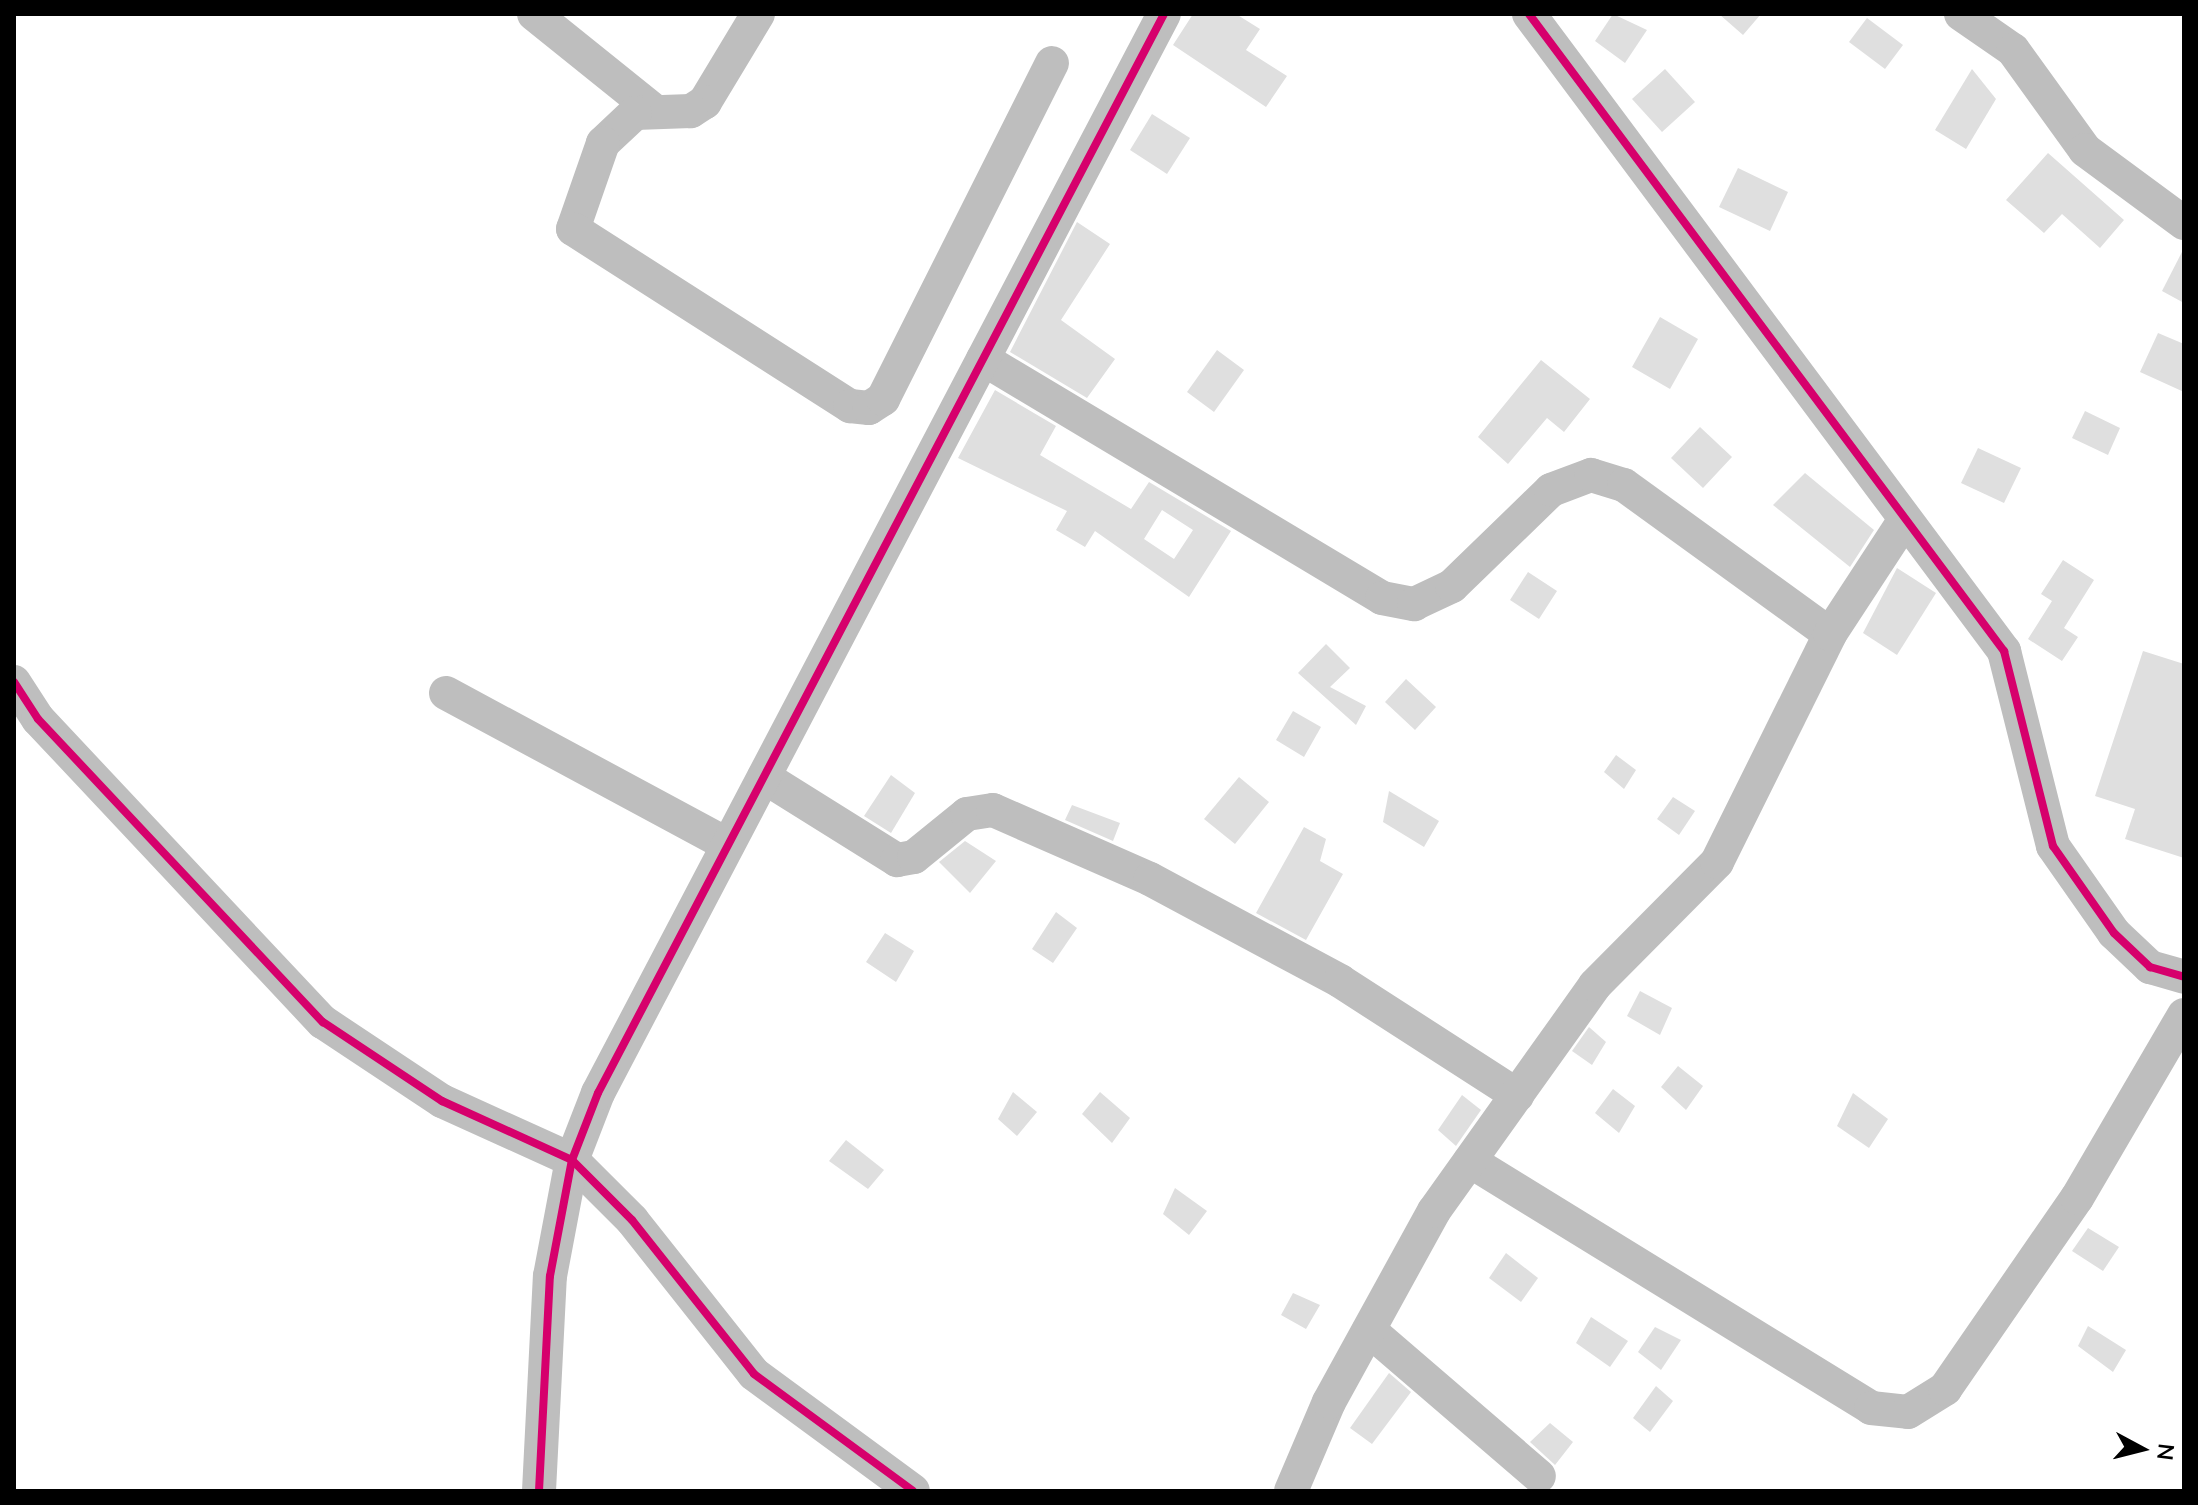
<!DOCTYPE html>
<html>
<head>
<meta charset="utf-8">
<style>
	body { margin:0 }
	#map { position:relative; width:2198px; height:1505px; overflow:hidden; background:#fff; font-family:Mulish,sans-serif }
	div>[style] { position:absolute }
	.building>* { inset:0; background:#dfdfdf }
	.minor>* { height:34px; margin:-17px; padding:0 17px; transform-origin:17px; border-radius:17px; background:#bebebe }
	.cycleway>* { height:8px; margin:-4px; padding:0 4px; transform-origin:4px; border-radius:4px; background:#d6006c }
	span { translate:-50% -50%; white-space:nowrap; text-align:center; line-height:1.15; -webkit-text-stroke:8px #fff; paint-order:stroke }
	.frame { position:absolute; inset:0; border:16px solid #000; pointer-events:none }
	.north { position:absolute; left:2102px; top:1409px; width:80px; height:80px; -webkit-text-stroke:6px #fff; paint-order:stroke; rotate:97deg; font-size:22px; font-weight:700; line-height:32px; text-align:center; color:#000 }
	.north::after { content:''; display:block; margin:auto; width:28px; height:36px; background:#000; clip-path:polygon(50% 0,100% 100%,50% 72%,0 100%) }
</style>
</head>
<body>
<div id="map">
	<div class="building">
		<div style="clip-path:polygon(1193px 14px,1236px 14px,1260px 29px,1246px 50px,1287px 76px,1266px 107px,1173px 45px)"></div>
		<div style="clip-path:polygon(1613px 14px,1647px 30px,1625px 63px,1595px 41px)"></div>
		<div style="clip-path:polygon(1719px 14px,1761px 14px,1743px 35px)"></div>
		<div style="clip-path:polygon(1867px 18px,1903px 45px,1885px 69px,1849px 42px)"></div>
		<div style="clip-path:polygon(1665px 69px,1695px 102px,1662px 132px,1632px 99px)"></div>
		<div style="clip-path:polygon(1972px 69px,1996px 99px,1966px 149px,1935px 130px)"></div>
		<div style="clip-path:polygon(1152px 114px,1190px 138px,1167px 174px,1130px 150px)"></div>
		<div style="clip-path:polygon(2048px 153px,2124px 220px,2100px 248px,2062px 214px,2044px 233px,2006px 200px)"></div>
		<div style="clip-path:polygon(1738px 168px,1788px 192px,1770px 231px,1719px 207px)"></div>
		<div style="clip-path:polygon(1077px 222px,1110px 244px,1061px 320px,1115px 359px,1087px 398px,1010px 352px)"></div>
		<div style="clip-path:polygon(2184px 248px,2184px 303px,2162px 291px)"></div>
		<div style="clip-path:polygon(1660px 317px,1698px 339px,1670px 389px,1632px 367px)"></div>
		<div style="clip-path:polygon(2158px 333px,2184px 344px,2184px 392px,2140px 372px)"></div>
		<div style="clip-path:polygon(1217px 350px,1244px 370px,1214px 412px,1187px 392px)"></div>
		<div style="clip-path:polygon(1541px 360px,1590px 399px,1564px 432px,1547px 418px,1508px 464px,1478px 437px)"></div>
		<div style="clip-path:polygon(evenodd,995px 390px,1056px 426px,1040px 455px,1131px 509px,1149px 482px,1231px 531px,1189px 597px,1095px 531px,1085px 547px,1056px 530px,1067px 511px,958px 458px,995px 390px,1162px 510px,1193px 530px,1174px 559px,1144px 539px,1162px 510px)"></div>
		<div style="clip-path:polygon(2085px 411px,2120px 428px,2108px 455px,2072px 438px)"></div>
		<div style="clip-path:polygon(1700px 427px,1732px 457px,1703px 488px,1671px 458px)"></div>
		<div style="clip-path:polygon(1978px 448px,2021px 468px,2004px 503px,1961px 483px)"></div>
		<div style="clip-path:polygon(1805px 473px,1874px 530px,1850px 567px,1773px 505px)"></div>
		<div style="clip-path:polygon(2063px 560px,2094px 580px,2064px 628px,2078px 637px,2062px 661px,2028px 639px,2052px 601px,2041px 594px)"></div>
		<div style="clip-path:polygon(1897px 568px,1936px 593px,1897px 655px,1863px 633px)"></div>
		<div style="clip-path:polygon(1528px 572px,1557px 591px,1539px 619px,1510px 600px)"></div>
		<div style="clip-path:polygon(1326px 644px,1350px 668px,1330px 687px,1366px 706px,1356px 725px,1298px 673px)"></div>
		<div style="clip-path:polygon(2143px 651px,2184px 664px,2184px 858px,2125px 839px,2135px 809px,2095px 796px)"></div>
		<div style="clip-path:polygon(1406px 679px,1436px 707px,1415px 730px,1385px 702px)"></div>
		<div style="clip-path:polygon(1293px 711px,1321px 727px,1304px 757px,1276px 740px)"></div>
		<div style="clip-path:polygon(1616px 755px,1636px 770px,1624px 789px,1604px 772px)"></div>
		<div style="clip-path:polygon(891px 775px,915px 793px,891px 833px,864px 816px)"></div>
		<div style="clip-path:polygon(1239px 777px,1269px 802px,1235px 844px,1204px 819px)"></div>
		<div style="clip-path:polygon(1389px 791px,1439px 821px,1424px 847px,1383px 822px)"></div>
		<div style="clip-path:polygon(1673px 797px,1695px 811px,1679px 835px,1657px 819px)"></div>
		<div style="clip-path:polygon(1072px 805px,1120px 823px,1113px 841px,1065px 820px)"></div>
		<div style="clip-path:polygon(1304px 827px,1326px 839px,1320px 861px,1343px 874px,1306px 940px,1256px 913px)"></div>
		<div style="clip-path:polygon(965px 841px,996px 861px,970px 893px,939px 862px)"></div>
		<div style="clip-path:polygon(1056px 912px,1077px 928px,1053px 963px,1032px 949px)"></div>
		<div style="clip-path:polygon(885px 933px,914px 951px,896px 982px,866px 962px)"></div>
		<div style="clip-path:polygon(1640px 991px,1672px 1008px,1660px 1035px,1627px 1016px)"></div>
		<div style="clip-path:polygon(1589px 1027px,1606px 1042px,1592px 1065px,1572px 1051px)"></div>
		<div style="clip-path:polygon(1678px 1066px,1703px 1086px,1686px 1110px,1661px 1087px)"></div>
		<div style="clip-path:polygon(1613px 1089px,1635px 1106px,1619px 1133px,1595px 1113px)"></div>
		<div style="clip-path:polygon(1013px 1092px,1037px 1112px,1017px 1136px,998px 1119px)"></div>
		<div style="clip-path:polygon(1100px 1092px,1130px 1118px,1112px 1143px,1082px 1114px)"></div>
		<div style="clip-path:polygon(1853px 1093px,1888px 1119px,1869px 1148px,1837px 1126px)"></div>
		<div style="clip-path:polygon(1462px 1095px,1481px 1110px,1456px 1146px,1438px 1130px)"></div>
		<div style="clip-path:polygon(846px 1140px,884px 1170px,868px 1189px,829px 1161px)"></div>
		<div style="clip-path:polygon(1175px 1188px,1207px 1211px,1189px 1235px,1163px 1214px)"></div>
		<div style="clip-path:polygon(2088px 1228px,2119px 1247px,2103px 1271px,2072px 1251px)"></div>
		<div style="clip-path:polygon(1506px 1253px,1538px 1278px,1521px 1302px,1489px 1278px)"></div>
		<div style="clip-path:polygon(1293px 1293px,1320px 1305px,1306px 1329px,1281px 1315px)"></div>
		<div style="clip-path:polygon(1591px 1317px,1628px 1341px,1610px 1367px,1576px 1343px)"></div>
		<div style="clip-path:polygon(2088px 1326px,2126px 1350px,2113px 1372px,2078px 1346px)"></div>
		<div style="clip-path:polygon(1655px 1327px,1681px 1340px,1661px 1370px,1638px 1352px)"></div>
		<div style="clip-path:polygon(1389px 1373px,1411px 1392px,1372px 1444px,1350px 1428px)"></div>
		<div style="clip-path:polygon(1656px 1386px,1673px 1401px,1650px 1432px,1633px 1418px)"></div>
		<div style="clip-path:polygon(1550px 1423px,1573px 1442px,1555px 1465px,1530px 1442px)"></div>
	</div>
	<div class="minor">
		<div style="left:534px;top:14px;width:150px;rotate:38.8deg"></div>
		<div style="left:758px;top:14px;width:103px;rotate:121.1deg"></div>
		<div style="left:705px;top:102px;width:17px;rotate:147deg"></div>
		<div style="left:691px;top:111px;width:56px;rotate:178deg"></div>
		<div style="left:635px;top:113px;width:44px;rotate:136.8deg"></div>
		<div style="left:603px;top:143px;width:91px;rotate:109.2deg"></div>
		<div style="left:573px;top:229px;width:329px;rotate:32.6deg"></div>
		<div style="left:850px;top:406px;width:19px;rotate:6deg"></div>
		<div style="left:869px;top:408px;width:17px;rotate:-33deg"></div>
		<div style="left:883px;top:399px;width:376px;rotate:-63.3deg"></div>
		<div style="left:1529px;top:14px;width:795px;rotate:53.29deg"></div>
		<div style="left:2004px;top:651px;width:201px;rotate:75.9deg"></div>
		<div style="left:2053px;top:846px;width:106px;rotate:55deg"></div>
		<div style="left:2114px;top:933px;width:50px;rotate:43.4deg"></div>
		<div style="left:2150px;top:967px;width:35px;rotate:16deg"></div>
		<div style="left:1961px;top:14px;width:63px;rotate:34.7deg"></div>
		<div style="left:2013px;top:50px;width:123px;rotate:54.2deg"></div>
		<div style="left:2085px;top:150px;width:123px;rotate:36.4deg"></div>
		<div style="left:983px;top:359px;width:465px;rotate:30.9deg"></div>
		<div style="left:1382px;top:598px;width:33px;rotate:11deg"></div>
		<div style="left:1414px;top:604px;width:42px;rotate:-25.3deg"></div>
		<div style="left:1452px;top:586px;width:138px;rotate:-44.1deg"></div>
		<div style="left:1551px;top:490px;width:43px;rotate:-20.6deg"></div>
		<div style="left:1591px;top:475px;width:34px;rotate:17deg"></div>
		<div style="left:1624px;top:485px;width:254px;rotate:35.9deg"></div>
		<div style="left:14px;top:682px;width:44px;rotate:57deg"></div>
		<div style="left:38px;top:719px;width:416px;rotate:46.8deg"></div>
		<div style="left:323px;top:1022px;width:143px;rotate:33.6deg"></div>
		<div style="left:442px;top:1101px;width:143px;rotate:24.4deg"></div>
		<div style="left:572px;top:1160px;width:85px;rotate:45deg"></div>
		<div style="left:632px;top:1220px;width:196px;rotate:51.6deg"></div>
		<div style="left:754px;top:1374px;width:197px;rotate:36.3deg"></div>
		<div style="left:446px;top:693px;width:320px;rotate:28.3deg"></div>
		<div style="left:764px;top:777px;width:157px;rotate:32deg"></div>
		<div style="left:897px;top:860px;width:17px;rotate:-10deg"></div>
		<div style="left:914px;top:857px;width:68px;rotate:-39.1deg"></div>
		<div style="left:967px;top:814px;width:26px;rotate:-9deg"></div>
		<div style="left:993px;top:810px;width:171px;rotate:23.7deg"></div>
		<div style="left:1150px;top:879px;width:216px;rotate:28.2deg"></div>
		<div style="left:1340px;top:981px;width:211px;rotate:32.8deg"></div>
		<div style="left:1470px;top:1161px;width:471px;rotate:31.6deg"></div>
		<div style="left:1871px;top:1408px;width:37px;rotate:6deg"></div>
		<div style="left:1908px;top:1412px;width:44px;rotate:-31.9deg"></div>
		<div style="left:1945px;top:1389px;width:232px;rotate:-55.4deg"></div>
		<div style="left:2077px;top:1198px;width:212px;rotate:-59.7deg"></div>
		<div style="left:1369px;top:1330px;width:224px;rotate:40.7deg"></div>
		<div style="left:539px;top:1491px;width:215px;rotate:-87.1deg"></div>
		<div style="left:550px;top:1276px;width:118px;rotate:-79.3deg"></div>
		<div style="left:572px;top:1160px;width:72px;rotate:-68.8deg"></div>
		<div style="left:598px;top:1093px;width:1218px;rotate:-62.32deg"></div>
		<div style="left:1291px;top:1491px;width:97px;rotate:-66.9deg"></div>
		<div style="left:1329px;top:1402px;width:218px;rotate:-61.2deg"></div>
		<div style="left:1434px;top:1211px;width:277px;rotate:-54.5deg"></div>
		<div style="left:1595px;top:985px;width:173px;rotate:-45.2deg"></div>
		<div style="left:1717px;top:862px;width:254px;rotate:-63.6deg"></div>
		<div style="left:1830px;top:634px;width:135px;rotate:-56.8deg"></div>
	</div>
	<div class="cycleway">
		<div style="left:1529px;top:14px;width:795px;rotate:53.29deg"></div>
		<div style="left:2004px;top:651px;width:201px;rotate:75.9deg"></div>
		<div style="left:2053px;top:846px;width:106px;rotate:55deg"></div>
		<div style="left:2114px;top:933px;width:50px;rotate:43.4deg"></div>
		<div style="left:2150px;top:967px;width:35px;rotate:16deg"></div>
		<div style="left:14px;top:682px;width:44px;rotate:57deg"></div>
		<div style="left:38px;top:719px;width:416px;rotate:46.8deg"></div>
		<div style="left:323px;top:1022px;width:143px;rotate:33.6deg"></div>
		<div style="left:442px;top:1101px;width:143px;rotate:24.4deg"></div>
		<div style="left:572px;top:1160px;width:85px;rotate:45deg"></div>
		<div style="left:632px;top:1220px;width:196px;rotate:51.6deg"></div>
		<div style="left:754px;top:1374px;width:197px;rotate:36.3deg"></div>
		<div style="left:539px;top:1491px;width:215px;rotate:-87.1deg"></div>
		<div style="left:550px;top:1276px;width:118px;rotate:-79.3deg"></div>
		<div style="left:572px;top:1160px;width:72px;rotate:-68.8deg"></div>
		<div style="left:598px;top:1093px;width:1218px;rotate:-62.32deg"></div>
	</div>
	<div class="frame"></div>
	<div class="north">N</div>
</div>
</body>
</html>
